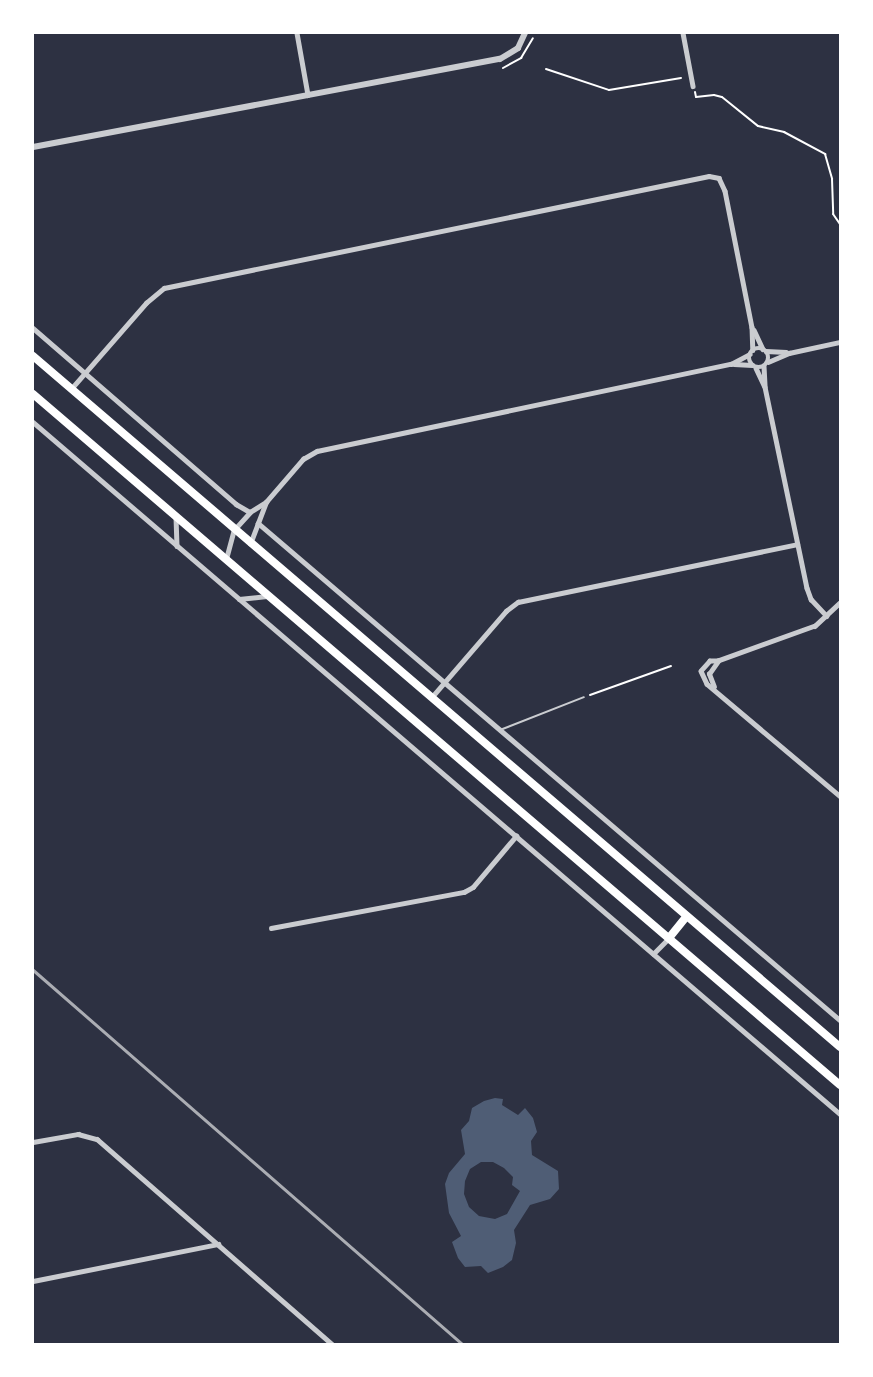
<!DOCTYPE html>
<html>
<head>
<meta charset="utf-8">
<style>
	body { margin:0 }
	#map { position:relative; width:873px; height:1377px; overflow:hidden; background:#2d3142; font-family:"Sofia Sans Condensed",sans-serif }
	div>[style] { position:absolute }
	.water>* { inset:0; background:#4f5d75 }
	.path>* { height:2px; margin:-1px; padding:0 1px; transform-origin:1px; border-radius:1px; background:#fff }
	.service>* { height:2px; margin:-1px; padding:0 1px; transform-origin:1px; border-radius:1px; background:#caccd0 }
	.minor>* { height:4.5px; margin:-2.25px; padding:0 2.25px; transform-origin:2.25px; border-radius:2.25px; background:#caccd0 }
	.minor>.ring { margin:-2.25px; padding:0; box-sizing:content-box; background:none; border:4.5px solid #caccd0; border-radius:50% }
	.tertiary>* { height:6px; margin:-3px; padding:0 3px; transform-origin:3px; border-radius:3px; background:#caccd0 }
	.trunk>* { height:8px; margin:-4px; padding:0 4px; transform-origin:4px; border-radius:4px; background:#fff }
	.rail>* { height:3px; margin:-1.5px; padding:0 1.5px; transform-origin:1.5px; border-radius:1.5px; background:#abadb3 }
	span { translate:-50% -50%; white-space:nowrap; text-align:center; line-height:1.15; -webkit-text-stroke:4.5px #fff; paint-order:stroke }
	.frame { position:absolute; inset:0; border:34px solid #fff; pointer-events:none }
</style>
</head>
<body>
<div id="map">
	<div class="water">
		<div style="clip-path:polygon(evenodd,495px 1098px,503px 1099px,502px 1105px,518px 1115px,525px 1108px,533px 1118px,537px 1132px,531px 1141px,532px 1155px,558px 1171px,559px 1189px,550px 1199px,530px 1205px,514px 1230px,516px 1243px,512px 1260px,503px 1267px,488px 1273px,481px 1266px,465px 1267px,458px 1258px,452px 1242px,461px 1236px,449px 1213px,445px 1184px,449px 1173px,465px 1154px,461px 1130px,469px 1121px,472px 1108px,484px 1101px,495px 1098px,481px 1162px,493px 1162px,504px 1168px,513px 1177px,512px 1185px,520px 1191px,507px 1214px,495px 1219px,479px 1216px,469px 1207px,464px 1194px,465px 1181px,470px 1169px,481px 1162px)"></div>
	</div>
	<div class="path">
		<div style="left:503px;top:68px;width:21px;rotate:-29deg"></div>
		<div style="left:521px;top:58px;width:23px;rotate:-59deg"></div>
		<div style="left:546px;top:69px;width:66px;rotate:18.4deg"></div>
		<div style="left:609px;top:90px;width:73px;rotate:-9.5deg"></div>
		<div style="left:695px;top:92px;width:5px;rotate:79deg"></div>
		<div style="left:696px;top:97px;width:18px;rotate:-6deg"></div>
		<div style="left:714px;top:95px;width:8px;rotate:14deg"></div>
		<div style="left:722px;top:97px;width:46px;rotate:38.9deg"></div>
		<div style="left:758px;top:126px;width:27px;rotate:13deg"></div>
		<div style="left:784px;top:132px;width:47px;rotate:28.2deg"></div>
		<div style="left:825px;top:154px;width:26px;rotate:74deg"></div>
		<div style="left:832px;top:179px;width:35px;rotate:88deg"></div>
		<div style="left:833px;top:214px;width:12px;rotate:55deg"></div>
		<div style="left:590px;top:695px;width:86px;rotate:-19.7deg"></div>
	</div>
	<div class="service">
		<div style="left:500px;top:730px;width:90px;rotate:-21.4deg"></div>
	</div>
	<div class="minor">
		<div style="left:297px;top:33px;width:63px;rotate:79.9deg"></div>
		<div style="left:683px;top:33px;width:54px;rotate:79.3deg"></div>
		<div style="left:33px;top:328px;width:269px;rotate:40.9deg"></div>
		<div style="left:236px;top:504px;width:16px;rotate:30deg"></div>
		<div style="left:754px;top:330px;width:21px;rotate:65deg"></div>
		<div class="ring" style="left:749px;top:348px;width:15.5px;height:15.5px"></div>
		<div style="left:766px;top:351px;width:20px;rotate:3deg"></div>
		<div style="left:768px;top:362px;width:23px;rotate:-23deg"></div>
		<div style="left:789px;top:353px;width:52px;rotate:-12.2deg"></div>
		<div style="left:734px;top:364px;width:18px;rotate:3deg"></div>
		<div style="left:764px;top:366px;width:21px;rotate:87deg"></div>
		<div style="left:765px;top:387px;width:205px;rotate:78.2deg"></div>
		<div style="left:807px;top:588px;width:12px;rotate:70deg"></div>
		<div style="left:811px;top:599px;width:23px;rotate:47deg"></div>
		<div style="left:756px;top:368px;width:19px;rotate:65deg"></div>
		<div style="left:71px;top:389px;width:114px;rotate:-48.9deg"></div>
		<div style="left:146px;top:303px;width:23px;rotate:-40deg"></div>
		<div style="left:164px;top:288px;width:556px;rotate:-11.61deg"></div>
		<div style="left:709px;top:176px;width:10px;rotate:11deg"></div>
		<div style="left:719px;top:178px;width:14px;rotate:65deg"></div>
		<div style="left:725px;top:191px;width:139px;rotate:78.8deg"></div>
		<div style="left:752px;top:327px;width:23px;rotate:88deg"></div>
		<div style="left:33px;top:422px;width:1063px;rotate:40.61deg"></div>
		<div style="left:176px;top:517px;width:29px;rotate:88deg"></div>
		<div style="left:258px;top:523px;width:765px;rotate:40.5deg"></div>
		<div style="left:250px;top:544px;width:45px;rotate:-69.1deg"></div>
		<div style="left:226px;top:559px;width:30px;rotate:-75deg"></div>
		<div style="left:234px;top:530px;width:24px;rotate:-48deg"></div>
		<div style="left:250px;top:512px;width:19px;rotate:-32deg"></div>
		<div style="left:266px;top:502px;width:57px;rotate:-49.3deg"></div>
		<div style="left:303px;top:459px;width:16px;rotate:-30deg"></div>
		<div style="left:317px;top:451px;width:423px;rotate:-11.9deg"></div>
		<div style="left:731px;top:364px;width:21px;rotate:-28deg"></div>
		<div style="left:239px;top:599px;width:30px;rotate:-6deg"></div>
		<div style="left:840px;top:603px;width:34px;rotate:137deg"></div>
		<div style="left:815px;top:626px;width:103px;rotate:160.2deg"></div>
		<div style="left:718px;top:661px;width:8px;rotate:180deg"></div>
		<div style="left:710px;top:661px;width:13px;rotate:132deg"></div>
		<div style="left:701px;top:671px;width:14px;rotate:65deg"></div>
		<div style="left:707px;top:684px;width:174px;rotate:40.1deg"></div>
		<div style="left:714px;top:687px;width:14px;rotate:-111deg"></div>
		<div style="left:709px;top:674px;width:16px;rotate:-55deg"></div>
		<div style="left:431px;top:698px;width:115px;rotate:-49.2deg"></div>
		<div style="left:506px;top:611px;width:15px;rotate:-37deg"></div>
		<div style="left:518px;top:602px;width:285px;rotate:-11.7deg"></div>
		<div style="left:271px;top:928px;width:196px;rotate:-10.6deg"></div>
		<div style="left:464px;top:892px;width:10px;rotate:-29deg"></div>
		<div style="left:473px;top:887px;width:67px;rotate:-49.9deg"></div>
		<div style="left:653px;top:954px;width:23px;rotate:-45deg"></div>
		<div style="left:33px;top:1142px;width:46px;rotate:-10.1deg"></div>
		<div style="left:78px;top:1134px;width:20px;rotate:15deg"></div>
		<div style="left:97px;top:1139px;width:312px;rotate:41.1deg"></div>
		<div style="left:33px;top:1281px;width:189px;rotate:-11.3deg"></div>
	</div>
	<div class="tertiary">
		<div style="left:33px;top:147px;width:475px;rotate:-10.7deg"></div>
		<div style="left:500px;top:59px;width:21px;rotate:-31deg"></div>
		<div style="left:518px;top:48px;width:17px;rotate:-65deg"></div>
	</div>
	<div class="trunk">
		<div style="left:33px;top:356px;width:1062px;rotate:40.57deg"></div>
		<div style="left:33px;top:394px;width:1062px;rotate:40.57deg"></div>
		<div style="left:669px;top:938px;width:27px;rotate:-51deg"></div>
	</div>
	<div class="rail">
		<div style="left:33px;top:970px;width:569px;rotate:41.08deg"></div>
	</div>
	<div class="frame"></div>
</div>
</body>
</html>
